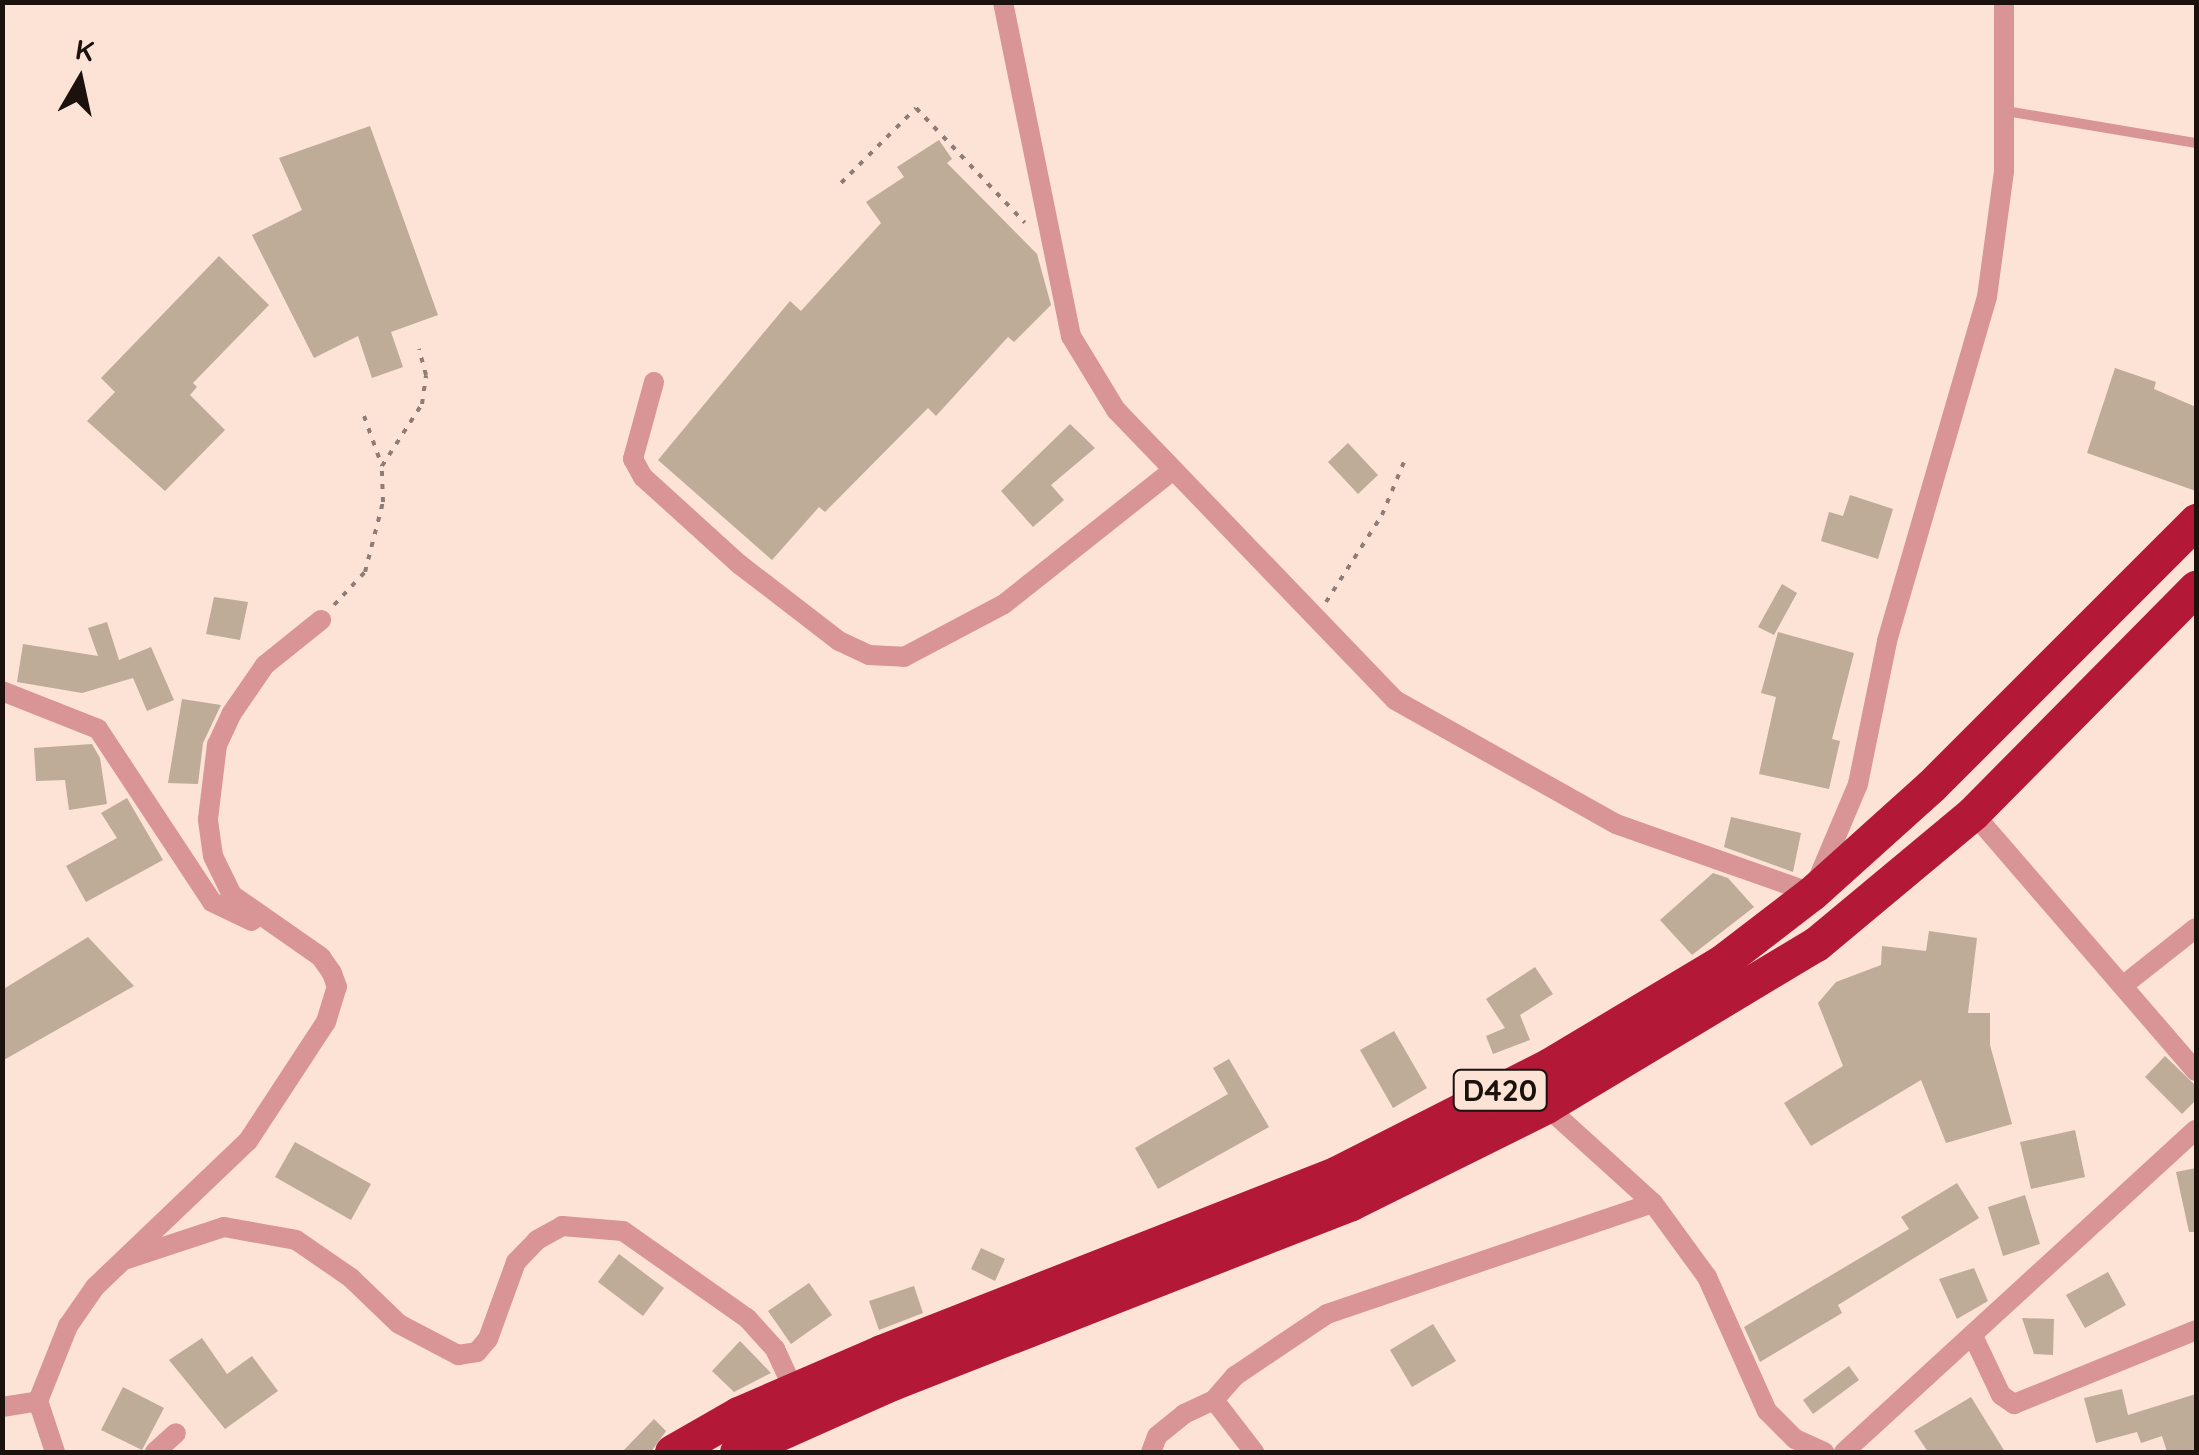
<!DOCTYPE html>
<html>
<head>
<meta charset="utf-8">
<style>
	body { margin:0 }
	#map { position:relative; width:2199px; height:1455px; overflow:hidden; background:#fde2d6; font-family:Quicksand,sans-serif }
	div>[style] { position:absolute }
	.building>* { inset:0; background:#beab98 }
	.path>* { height:4px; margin-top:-2px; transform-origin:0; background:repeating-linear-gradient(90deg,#8f7d75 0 5px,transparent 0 13px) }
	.lane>* { height:10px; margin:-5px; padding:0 5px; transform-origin:5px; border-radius:5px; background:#d99495 }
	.street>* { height:20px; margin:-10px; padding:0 10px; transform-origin:10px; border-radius:10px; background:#d99495 }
	.highway>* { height:35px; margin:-17.5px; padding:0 17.5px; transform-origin:17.5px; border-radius:17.5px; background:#b31937 }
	span { translate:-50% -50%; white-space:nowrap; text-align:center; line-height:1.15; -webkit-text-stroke:8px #fde2d6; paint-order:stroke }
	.shield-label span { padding:2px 8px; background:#fde2d6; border:2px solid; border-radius:8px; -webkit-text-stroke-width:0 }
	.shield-label { font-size:30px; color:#1b120e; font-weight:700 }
	.frame { position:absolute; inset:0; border:5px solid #1b120e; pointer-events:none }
	.north { position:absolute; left:30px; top:30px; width:100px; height:100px; -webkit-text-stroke:8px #fde2d6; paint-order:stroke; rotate:9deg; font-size:28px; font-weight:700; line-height:40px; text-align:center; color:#1b120e }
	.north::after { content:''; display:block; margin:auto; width:35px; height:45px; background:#1b120e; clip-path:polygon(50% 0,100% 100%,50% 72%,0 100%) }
</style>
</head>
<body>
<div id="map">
	<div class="building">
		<div style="clip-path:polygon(370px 126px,438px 315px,391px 332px,403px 367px,372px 378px,358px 336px,314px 358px,252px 235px,302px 210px,279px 158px)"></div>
		<div style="clip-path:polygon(939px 140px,952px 159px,947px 163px,1037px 254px,1051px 305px,1014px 342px,1008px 337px,936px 416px,928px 408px,825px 512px,819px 507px,772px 560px,658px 460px,790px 301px,801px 311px,881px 223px,866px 202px,904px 177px,897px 167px)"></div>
		<div style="clip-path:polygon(219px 256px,269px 305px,193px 383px,197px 387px,190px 395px,225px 430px,165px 491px,87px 421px,115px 392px,101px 378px)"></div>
		<div style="clip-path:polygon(2115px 368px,2156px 382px,2154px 389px,2196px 407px,2196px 491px,2087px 453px)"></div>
		<div style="clip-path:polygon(1070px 424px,1095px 448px,1051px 485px,1064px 500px,1033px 527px,1001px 491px)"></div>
		<div style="clip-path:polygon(1348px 443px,1378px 475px,1358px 494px,1328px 462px)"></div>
		<div style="clip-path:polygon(1850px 495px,1893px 509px,1878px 559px,1821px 541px,1829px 512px,1843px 516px)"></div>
		<div style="clip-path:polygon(1782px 584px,1797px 593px,1774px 635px,1758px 627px)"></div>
		<div style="clip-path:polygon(214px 597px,248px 602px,240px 640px,206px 634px)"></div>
		<div style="clip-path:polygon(107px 622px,119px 660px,151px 647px,174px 700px,147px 711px,133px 678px,82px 693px,17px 682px,23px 644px,98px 656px,88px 628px)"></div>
		<div style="clip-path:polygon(1778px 632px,1854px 653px,1832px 739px,1840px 741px,1829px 789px,1759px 774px,1776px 697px,1761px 693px)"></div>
		<div style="clip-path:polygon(182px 699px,221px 705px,203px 743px,198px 784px,168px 783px)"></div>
		<div style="clip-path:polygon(92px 744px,100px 758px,107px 804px,69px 810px,65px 780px,36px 781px,34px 748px)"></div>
		<div style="clip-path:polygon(127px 798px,163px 860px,86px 902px,66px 866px,117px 838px,101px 813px)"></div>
		<div style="clip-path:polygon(1731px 817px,1801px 833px,1793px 872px,1724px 847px)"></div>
		<div style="clip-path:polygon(1713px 873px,1728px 878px,1754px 907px,1692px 955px,1660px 920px)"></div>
		<div style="clip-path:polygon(1929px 931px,1977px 938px,1968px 1013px,1990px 1013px,1990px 1045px,2012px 1124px,1946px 1143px,1921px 1080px,1811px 1146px,1784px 1103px,1843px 1066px,1818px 1003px,1836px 982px,1881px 965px,1882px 946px,1926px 951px)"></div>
		<div style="clip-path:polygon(88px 937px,134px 986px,2px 1061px,2px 990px)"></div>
		<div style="clip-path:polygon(1535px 967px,1553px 994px,1520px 1015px,1530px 1040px,1493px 1054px,1486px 1036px,1505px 1028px,1486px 999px)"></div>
		<div style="clip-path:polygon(1394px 1031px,1427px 1088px,1393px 1108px,1360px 1050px)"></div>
		<div style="clip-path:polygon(2165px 1056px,2196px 1086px,2196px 1100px,2182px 1114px,2145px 1077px)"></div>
		<div style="clip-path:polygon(1229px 1059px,1269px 1127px,1158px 1189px,1135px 1148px,1228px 1094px,1213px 1068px)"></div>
		<div style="clip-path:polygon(2075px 1130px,2085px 1177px,2031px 1189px,2020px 1142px)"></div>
		<div style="clip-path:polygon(295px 1142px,371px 1184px,351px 1220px,275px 1177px)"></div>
		<div style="clip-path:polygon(2196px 1168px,2196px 1232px,2189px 1232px,2176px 1172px)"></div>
		<div style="clip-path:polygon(1957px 1183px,1979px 1218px,1838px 1305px,1842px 1313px,1760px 1362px,1744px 1327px,1909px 1229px,1901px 1217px)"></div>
		<div style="clip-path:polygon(2025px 1195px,2040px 1244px,2003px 1256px,1988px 1207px)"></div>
		<div style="clip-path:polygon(981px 1248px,1005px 1259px,995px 1281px,971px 1269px)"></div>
		<div style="clip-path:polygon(619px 1254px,664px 1288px,643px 1316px,598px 1282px)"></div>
		<div style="clip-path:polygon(1974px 1268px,1988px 1301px,1957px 1319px,1939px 1279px)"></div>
		<div style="clip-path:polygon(2108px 1272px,2126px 1305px,2085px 1328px,2066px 1295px)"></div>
		<div style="clip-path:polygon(809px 1283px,832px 1315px,791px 1344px,768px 1311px)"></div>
		<div style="clip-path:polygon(914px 1286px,923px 1313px,879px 1330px,869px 1301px)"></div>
		<div style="clip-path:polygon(2022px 1318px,2054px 1319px,2053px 1355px,2034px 1354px)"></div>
		<div style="clip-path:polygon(1433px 1324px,1456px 1361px,1412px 1387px,1390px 1350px)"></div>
		<div style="clip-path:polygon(202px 1338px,227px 1374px,252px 1356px,278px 1391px,225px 1429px,169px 1360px)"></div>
		<div style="clip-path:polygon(740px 1341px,771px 1373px,734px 1392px,712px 1371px)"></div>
		<div style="clip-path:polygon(1849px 1366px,1859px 1380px,1813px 1414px,1803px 1400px)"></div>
		<div style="clip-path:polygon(123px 1387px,164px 1408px,142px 1450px,101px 1430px)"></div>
		<div style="clip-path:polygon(2122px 1389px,2128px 1415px,2196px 1394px,2196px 1450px,2167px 1452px,2162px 1436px,2141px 1443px,2137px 1432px,2096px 1443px,2084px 1398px)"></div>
		<div style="clip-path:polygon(1971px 1397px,2005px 1452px,1928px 1452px,1914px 1431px)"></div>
		<div style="clip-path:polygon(654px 1419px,666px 1431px,651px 1452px,622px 1452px)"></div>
	</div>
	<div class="path">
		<div style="left:841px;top:183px;width:106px;rotate:-45deg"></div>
		<div style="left:916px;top:108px;width:158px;rotate:46.5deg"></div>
		<div style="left:364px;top:416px;width:53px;rotate:70.2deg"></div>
		<div style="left:1326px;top:602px;width:103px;rotate:-57.2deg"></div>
		<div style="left:1382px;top:515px;width:57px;rotate:-67.5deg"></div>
		<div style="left:334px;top:605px;width:45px;rotate:-46.8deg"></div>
		<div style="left:365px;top:572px;width:72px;rotate:-75.6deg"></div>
		<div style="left:383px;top:502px;width:36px;rotate:-92deg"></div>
		<div style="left:382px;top:466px;width:74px;rotate:-57.2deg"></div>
		<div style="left:422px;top:404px;width:29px;rotate:-82deg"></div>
		<div style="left:426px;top:375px;width:27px;rotate:-105deg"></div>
	</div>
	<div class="lane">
		<div style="left:2006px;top:111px;width:193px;rotate:9.6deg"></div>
	</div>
	<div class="street">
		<div style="left:1003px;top:2px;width:341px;rotate:78.5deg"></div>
		<div style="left:1071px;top:336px;width:87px;rotate:58.7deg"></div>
		<div style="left:1116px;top:410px;width:402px;rotate:46.1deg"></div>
		<div style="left:1395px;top:700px;width:253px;rotate:29.3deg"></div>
		<div style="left:1616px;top:824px;width:208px;rotate:19.4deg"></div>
		<div style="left:1812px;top:893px;width:118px;rotate:-67.1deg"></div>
		<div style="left:1858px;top:784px;width:146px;rotate:-78.5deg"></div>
		<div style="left:1887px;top:641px;width:358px;rotate:-73.8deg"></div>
		<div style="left:1987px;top:297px;width:126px;rotate:-82.3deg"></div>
		<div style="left:2004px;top:172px;width:170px;rotate:-90deg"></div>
		<div style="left:654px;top:382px;width:80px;rotate:105.3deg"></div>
		<div style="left:633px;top:459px;width:21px;rotate:61deg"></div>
		<div style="left:643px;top:477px;width:130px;rotate:42.2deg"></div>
		<div style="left:739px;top:564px;width:126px;rotate:37.6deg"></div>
		<div style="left:839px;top:641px;width:33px;rotate:25deg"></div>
		<div style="left:869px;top:655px;width:35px;rotate:3deg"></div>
		<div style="left:904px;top:657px;width:113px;rotate:-27.9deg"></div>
		<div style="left:1004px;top:604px;width:216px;rotate:-38.4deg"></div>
		<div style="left:2px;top:691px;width:103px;rotate:21.6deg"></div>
		<div style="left:98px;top:729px;width:207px;rotate:56.6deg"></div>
		<div style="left:212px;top:902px;width:44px;rotate:25.4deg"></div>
		<div style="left:1973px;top:813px;width:341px;rotate:49.2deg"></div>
		<div style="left:2125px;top:984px;width:90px;rotate:-38.3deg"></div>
		<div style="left:1546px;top:1106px;width:144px;rotate:42.2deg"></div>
		<div style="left:1653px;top:1203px;width:92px;rotate:53.9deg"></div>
		<div style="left:1707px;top:1277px;width:147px;rotate:65.9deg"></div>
		<div style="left:1767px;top:1411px;width:40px;rotate:45deg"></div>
		<div style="left:1795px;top:1439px;width:32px;rotate:24deg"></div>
		<div style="left:127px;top:1259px;width:102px;rotate:-18.3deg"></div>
		<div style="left:224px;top:1227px;width:73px;rotate:10.2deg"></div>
		<div style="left:296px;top:1240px;width:67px;rotate:34.6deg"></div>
		<div style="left:351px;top:1278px;width:66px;rotate:43.8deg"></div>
		<div style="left:399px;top:1324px;width:67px;rotate:27.7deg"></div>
		<div style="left:458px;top:1355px;width:19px;rotate:-9deg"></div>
		<div style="left:477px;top:1352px;width:17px;rotate:-50deg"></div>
		<div style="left:488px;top:1339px;width:82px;rotate:-70deg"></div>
		<div style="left:516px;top:1262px;width:30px;rotate:-46deg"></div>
		<div style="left:537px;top:1240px;width:29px;rotate:-29deg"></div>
		<div style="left:562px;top:1226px;width:61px;rotate:4.7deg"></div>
		<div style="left:623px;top:1231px;width:151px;rotate:35.1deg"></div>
		<div style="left:747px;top:1318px;width:42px;rotate:47.9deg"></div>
		<div style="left:775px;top:1349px;width:45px;rotate:65.1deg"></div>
		<div style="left:1973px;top:1336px;width:65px;rotate:64.6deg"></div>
		<div style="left:2001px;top:1395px;width:16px;rotate:35deg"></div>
		<div style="left:2014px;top:1404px;width:196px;rotate:-22.1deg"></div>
		<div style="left:1214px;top:1400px;width:66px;rotate:52.4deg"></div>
		<div style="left:2px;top:1407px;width:36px;rotate:-9deg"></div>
		<div style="left:55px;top:1452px;width:54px;rotate:-108.4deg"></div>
		<div style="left:38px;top:1401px;width:81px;rotate:-68.2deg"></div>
		<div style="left:68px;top:1326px;width:47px;rotate:-55.3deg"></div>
		<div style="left:95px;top:1287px;width:211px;rotate:-43.7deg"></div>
		<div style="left:248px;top:1141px;width:142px;rotate:-56.8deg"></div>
		<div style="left:326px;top:1022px;width:37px;rotate:-73deg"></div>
		<div style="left:337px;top:987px;width:15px;rotate:-110deg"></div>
		<div style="left:332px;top:973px;width:19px;rotate:-125deg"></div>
		<div style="left:321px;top:957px;width:108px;rotate:-145.1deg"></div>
		<div style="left:232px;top:895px;width:43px;rotate:-116deg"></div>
		<div style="left:213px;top:856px;width:37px;rotate:-98deg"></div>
		<div style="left:208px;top:819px;width:75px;rotate:-83.1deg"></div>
		<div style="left:217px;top:745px;width:35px;rotate:-65deg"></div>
		<div style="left:232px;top:713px;width:58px;rotate:-55.5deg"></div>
		<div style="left:265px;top:665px;width:72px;rotate:-38.8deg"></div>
		<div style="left:155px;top:1452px;width:28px;rotate:-42deg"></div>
		<div style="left:1151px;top:1452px;width:17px;rotate:-69deg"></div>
		<div style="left:1157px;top:1436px;width:35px;rotate:-39deg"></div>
		<div style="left:1184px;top:1414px;width:33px;rotate:-25deg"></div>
		<div style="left:1214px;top:1400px;width:32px;rotate:-49deg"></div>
		<div style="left:1235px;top:1376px;width:111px;rotate:-34deg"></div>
		<div style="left:1327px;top:1314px;width:344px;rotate:-18.8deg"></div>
		<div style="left:1844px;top:1452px;width:477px;rotate:-42.5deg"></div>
	</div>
	<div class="highway">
		<div style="left:672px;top:1452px;width:76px;rotate:-29.9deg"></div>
		<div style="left:738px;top:1414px;width:156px;rotate:-23.4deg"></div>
		<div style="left:881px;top:1352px;width:490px;rotate:-21.4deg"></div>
		<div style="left:1337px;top:1173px;width:237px;rotate:-26.9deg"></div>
		<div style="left:1548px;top:1066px;width:203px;rotate:-30.9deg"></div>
		<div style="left:1722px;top:962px;width:113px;rotate:-37.5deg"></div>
		<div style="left:1812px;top:893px;width:160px;rotate:-42deg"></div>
		<div style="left:1931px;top:786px;width:375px;rotate:-45deg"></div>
		<div style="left:737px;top:1452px;width:170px;rotate:-24deg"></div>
		<div style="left:892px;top:1383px;width:493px;rotate:-21.4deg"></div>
		<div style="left:1351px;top:1203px;width:218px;rotate:-26.4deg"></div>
		<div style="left:1546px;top:1106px;width:315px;rotate:-31deg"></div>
		<div style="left:1816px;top:944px;width:204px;rotate:-39.8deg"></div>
		<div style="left:1973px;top:813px;width:317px;rotate:-45.3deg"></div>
	</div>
	<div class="shield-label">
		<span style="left:1500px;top:1090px">D420</span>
	</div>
	<div class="frame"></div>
	<div class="north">K</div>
</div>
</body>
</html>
